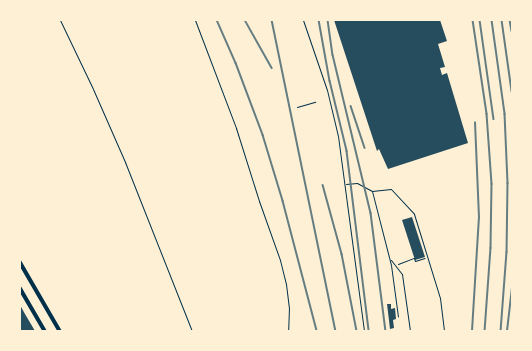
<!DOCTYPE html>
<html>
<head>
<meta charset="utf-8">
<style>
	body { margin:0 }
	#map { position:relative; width:532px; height:351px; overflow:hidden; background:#fdf0d5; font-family:"Asap Condensed",sans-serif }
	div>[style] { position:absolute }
	.building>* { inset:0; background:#264d5e }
	.path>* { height:1px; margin:-0.5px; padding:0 0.5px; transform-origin:0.5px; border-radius:0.5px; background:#003049 }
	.service>* { height:1px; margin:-0.5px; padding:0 0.5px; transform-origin:0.5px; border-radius:0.5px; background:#003049 }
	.primary>* { height:3.5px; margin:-1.75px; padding:0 1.75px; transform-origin:1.75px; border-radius:1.75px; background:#003049 }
	.rail>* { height:1.5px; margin:-0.75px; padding:0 0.75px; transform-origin:0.75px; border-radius:0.75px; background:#657d81 }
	span { translate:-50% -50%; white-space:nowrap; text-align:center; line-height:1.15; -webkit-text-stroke:3px #fdf0d5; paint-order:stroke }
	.frame { position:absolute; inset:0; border:21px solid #fdf0d5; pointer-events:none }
</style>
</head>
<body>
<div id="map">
	<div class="building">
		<div style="clip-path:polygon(334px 20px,440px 20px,447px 41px,438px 44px,445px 67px,440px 68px,442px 75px,447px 73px,468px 143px,388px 169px,379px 149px,377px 151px)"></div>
		<div style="clip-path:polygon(412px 217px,425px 257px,415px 260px,402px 220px)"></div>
		<div style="clip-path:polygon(387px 304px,391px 304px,391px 309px,395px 308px,396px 319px,393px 320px,394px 328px,390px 329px)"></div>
		<div style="clip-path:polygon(20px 305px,25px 314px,35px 331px,20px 331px)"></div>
	</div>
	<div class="path">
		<div style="left:297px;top:107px;width:19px;rotate:-16deg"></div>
		<div style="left:398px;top:264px;width:17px;rotate:-21deg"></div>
		<div style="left:414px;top:258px;width:3px;rotate:72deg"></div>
		<div style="left:415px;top:261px;width:10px;rotate:-17deg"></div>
	</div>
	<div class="service">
		<div style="left:60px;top:20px;width:76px;rotate:64.4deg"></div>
		<div style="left:93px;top:89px;width:80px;rotate:66.3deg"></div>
		<div style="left:125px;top:162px;width:182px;rotate:68.4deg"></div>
		<div style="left:195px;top:20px;width:116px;rotate:69.2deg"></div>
		<div style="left:236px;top:128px;width:77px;rotate:72.5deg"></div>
		<div style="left:259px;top:201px;width:63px;rotate:70.4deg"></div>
		<div style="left:280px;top:260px;width:25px;rotate:76deg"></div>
		<div style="left:286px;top:284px;width:23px;rotate:83deg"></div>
		<div style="left:289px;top:307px;width:24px;rotate:92deg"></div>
		<div style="left:303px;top:20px;width:74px;rotate:71.1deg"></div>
		<div style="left:327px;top:90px;width:47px;rotate:76.6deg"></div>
		<div style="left:338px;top:136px;width:197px;rotate:82.4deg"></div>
		<div style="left:346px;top:184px;width:11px;rotate:-5deg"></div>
		<div style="left:357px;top:183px;width:17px;rotate:28deg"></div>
		<div style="left:372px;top:191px;width:76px;rotate:75.6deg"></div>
		<div style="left:391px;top:265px;width:52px;rotate:82.3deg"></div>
		<div style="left:372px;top:191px;width:19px;rotate:-6deg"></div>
		<div style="left:391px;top:189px;width:34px;rotate:47deg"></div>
		<div style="left:414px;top:214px;width:88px;rotate:72.8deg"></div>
		<div style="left:440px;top:298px;width:33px;rotate:83deg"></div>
		<div style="left:391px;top:260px;width:18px;rotate:52deg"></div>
		<div style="left:402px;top:274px;width:58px;rotate:82deg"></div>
	</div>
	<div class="primary">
		<div style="left:20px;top:262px;width:80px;rotate:59.9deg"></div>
		<div style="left:20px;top:288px;width:50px;rotate:59.8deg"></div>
	</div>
	<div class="rail">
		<div style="left:217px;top:20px;width:47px;rotate:66.2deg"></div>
		<div style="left:236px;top:63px;width:77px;rotate:69.4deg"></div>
		<div style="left:263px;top:135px;width:69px;rotate:73.1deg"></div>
		<div style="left:283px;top:201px;width:134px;rotate:75.3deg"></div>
		<div style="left:245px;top:20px;width:55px;rotate:60.6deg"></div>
		<div style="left:272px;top:20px;width:318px;rotate:78.4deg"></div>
		<div style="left:319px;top:20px;width:62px;rotate:79.8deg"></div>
		<div style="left:330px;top:81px;width:72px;rotate:76.3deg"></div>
		<div style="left:347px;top:151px;width:181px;rotate:83deg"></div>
		<div style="left:328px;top:20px;width:35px;rotate:82deg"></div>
		<div style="left:333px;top:55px;width:163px;rotate:76.5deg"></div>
		<div style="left:371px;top:213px;width:119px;rotate:82.8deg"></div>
		<div style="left:473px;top:20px;width:95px;rotate:81.5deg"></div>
		<div style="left:487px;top:114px;width:70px;rotate:85.9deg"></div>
		<div style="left:492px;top:184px;width:64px;rotate:90.9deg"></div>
		<div style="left:491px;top:248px;width:83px;rotate:94.1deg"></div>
		<div style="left:480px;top:20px;width:100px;rotate:82deg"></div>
		<div style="left:492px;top:20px;width:95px;rotate:82.1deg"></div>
		<div style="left:505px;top:114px;width:69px;rotate:87.5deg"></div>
		<div style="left:508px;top:183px;width:69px;rotate:90.8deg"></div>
		<div style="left:507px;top:252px;width:79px;rotate:94.3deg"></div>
		<div style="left:502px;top:20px;width:72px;rotate:82deg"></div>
		<div style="left:510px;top:20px;width:11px;rotate:80deg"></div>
		<div style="left:351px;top:106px;width:44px;rotate:71.6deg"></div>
		<div style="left:323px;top:185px;width:72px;rotate:74.6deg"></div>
		<div style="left:342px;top:254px;width:78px;rotate:79deg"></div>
		<div style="left:472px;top:331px;width:113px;rotate:-86.5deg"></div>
		<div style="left:479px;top:218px;width:95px;rotate:-92.4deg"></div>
		<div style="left:507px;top:331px;width:43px;rotate:-83.4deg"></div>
	</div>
	<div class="frame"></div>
</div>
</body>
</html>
